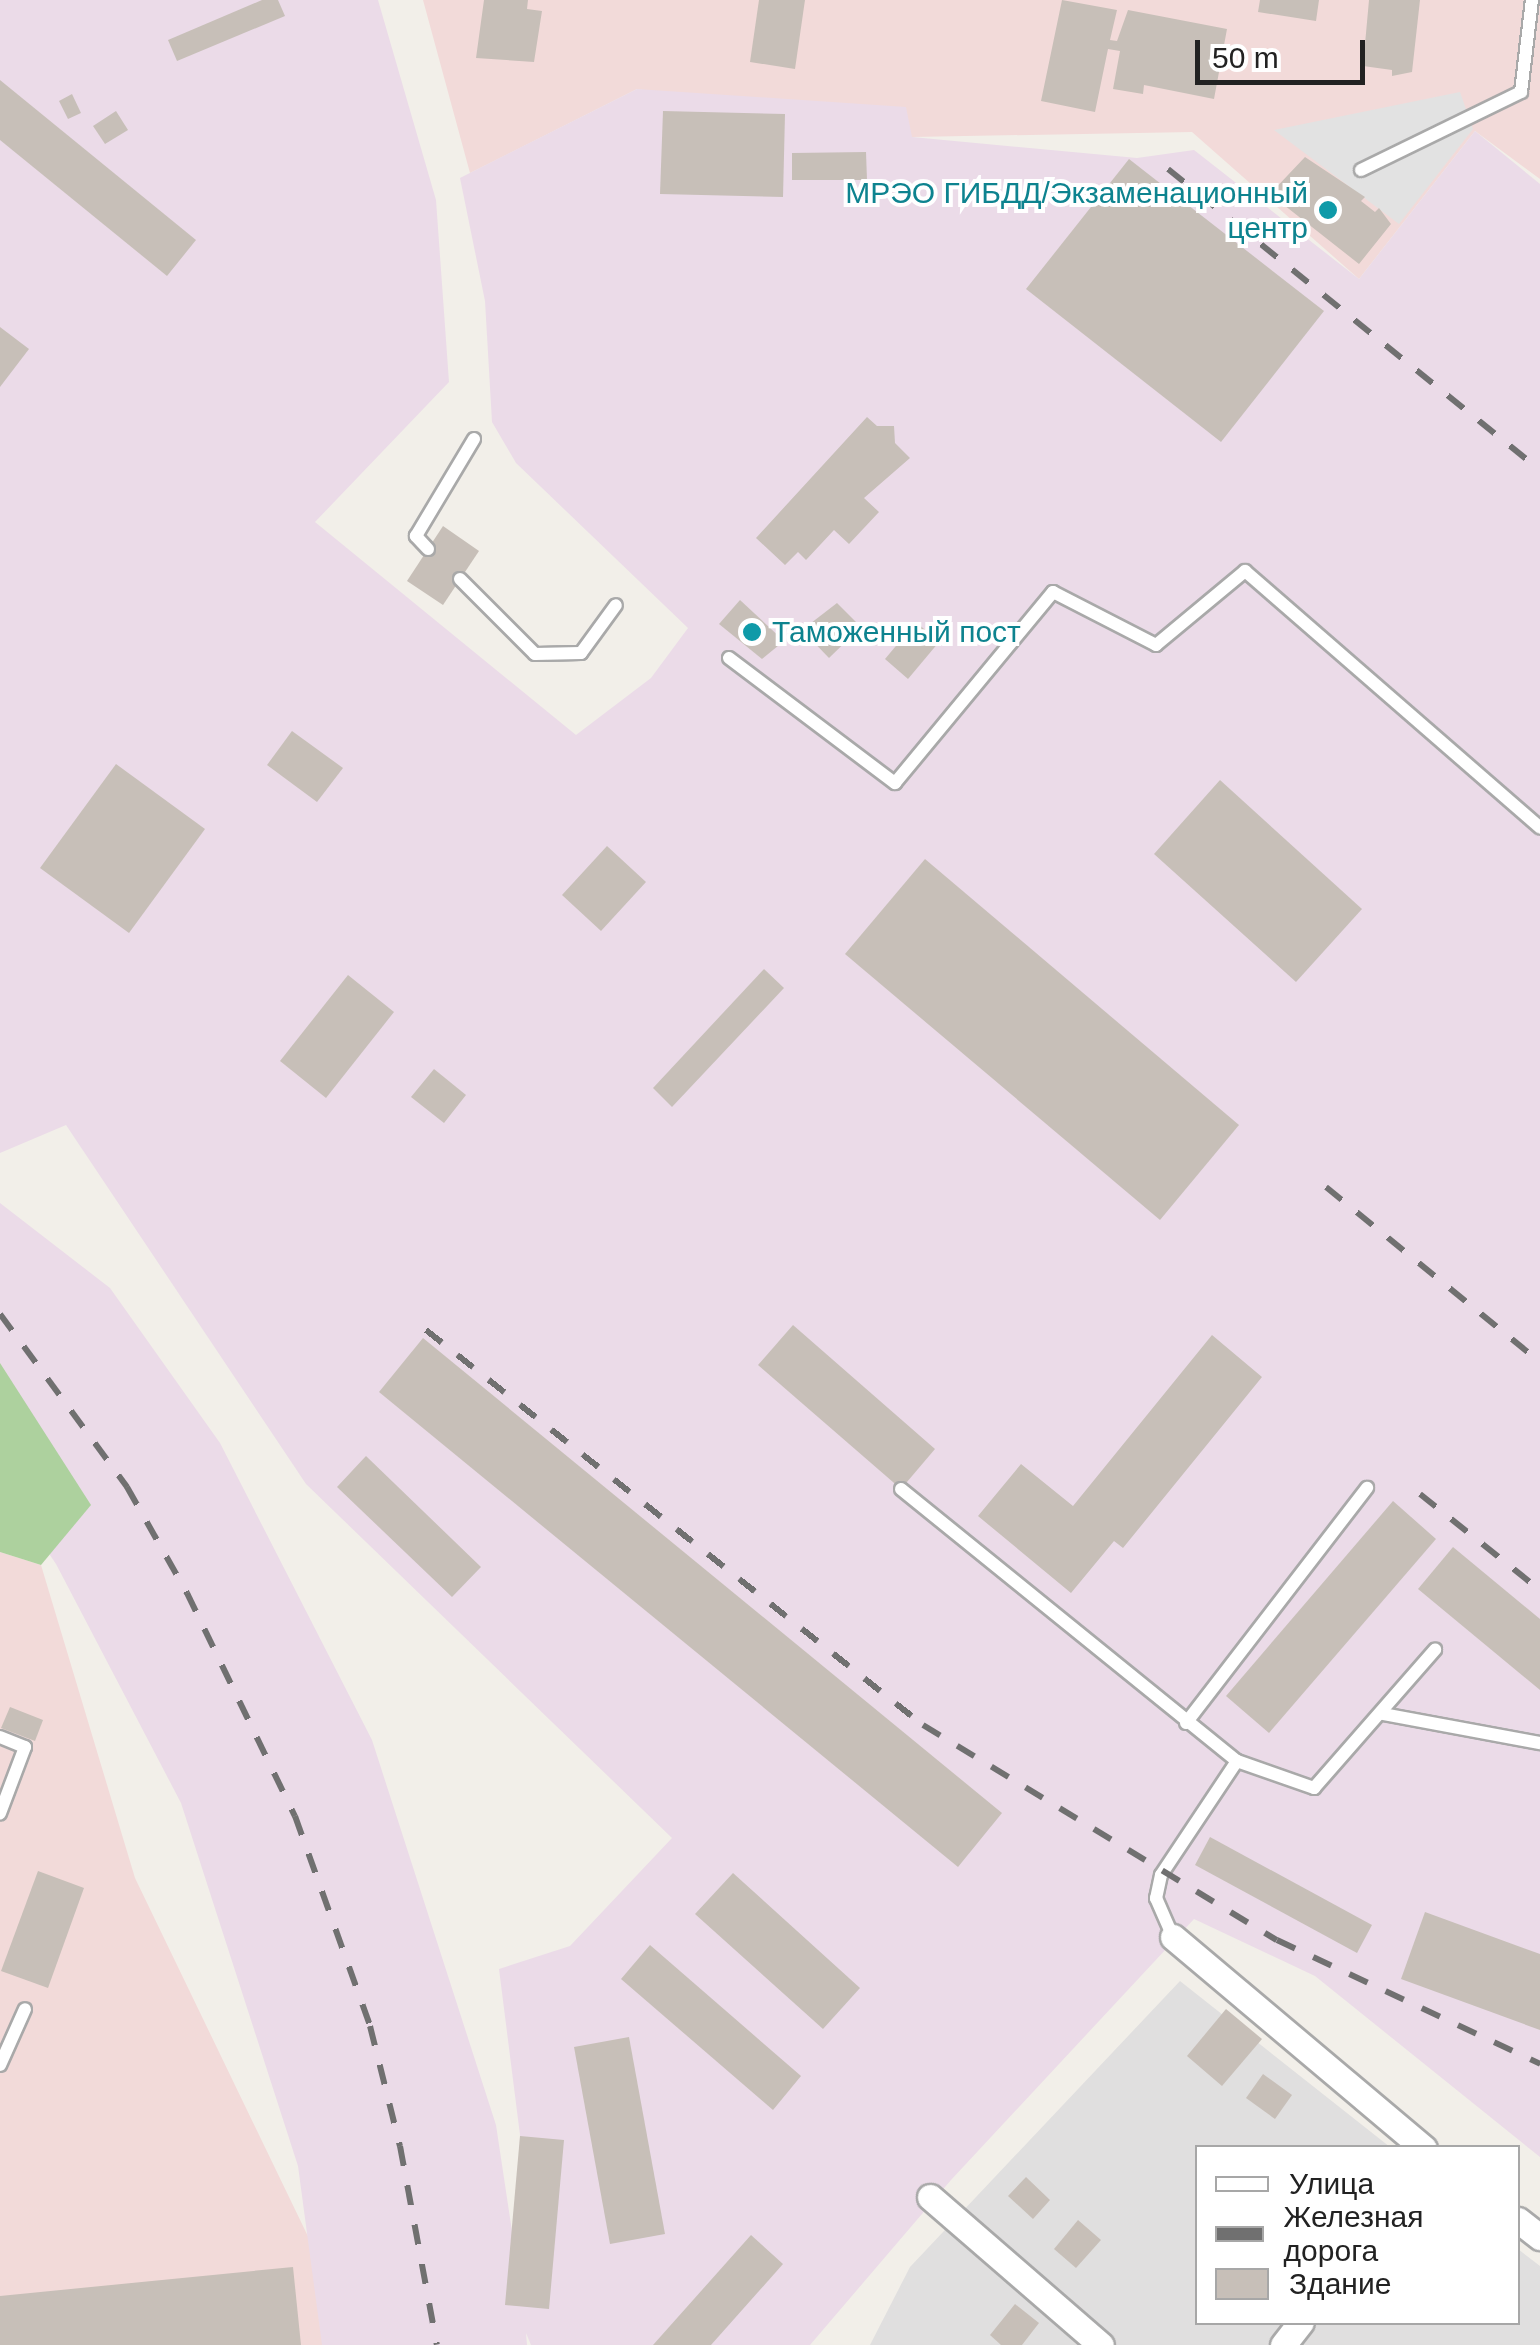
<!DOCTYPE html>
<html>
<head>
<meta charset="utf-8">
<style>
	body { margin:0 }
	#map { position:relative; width:1540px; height:2345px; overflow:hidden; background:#f2efe9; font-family:Helvetica,sans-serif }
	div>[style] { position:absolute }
	.residential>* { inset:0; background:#e0dfdf }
	.commercial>* { inset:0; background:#f2dad9 }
	.industrial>* { inset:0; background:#ebdbe8 }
	.forest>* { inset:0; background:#add19e }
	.parking>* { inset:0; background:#e2e2e2 }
	.building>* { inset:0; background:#c7bfb8 }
	.roads { filter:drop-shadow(2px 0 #a9a9a9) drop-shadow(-2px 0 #a9a9a9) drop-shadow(0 2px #a9a9a9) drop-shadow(0 -2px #a9a9a9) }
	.service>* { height:12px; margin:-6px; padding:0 6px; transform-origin:6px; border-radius:6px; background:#fff }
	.minor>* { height:25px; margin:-12.5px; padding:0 12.5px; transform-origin:12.5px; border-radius:12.5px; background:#fff }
	.rail>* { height:6px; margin-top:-3px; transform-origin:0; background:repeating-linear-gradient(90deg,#707070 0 20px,transparent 0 40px) }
	.dots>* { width:28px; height:28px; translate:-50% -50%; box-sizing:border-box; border:5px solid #fff; border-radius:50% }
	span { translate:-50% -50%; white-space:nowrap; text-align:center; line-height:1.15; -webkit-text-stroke:8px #fff; paint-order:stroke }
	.culture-label { font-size:30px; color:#0d838f }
	.right { translate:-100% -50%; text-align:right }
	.left { translate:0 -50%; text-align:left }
	.legend { position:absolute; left:1195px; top:2145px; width:325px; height:180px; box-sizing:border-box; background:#fff; border:2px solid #a7a7a7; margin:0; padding:12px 18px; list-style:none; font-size:30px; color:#222 }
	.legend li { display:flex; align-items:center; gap:20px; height:50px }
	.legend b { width:50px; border:2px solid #a7a7a7 }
	.scale { position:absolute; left:1195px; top:40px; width:170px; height:45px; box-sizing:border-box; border:5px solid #222; border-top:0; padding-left:12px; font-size:30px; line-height:35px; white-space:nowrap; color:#222; -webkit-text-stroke:8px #fff; paint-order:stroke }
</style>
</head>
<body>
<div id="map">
	<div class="residential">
		<div style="clip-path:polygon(1180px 1981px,1390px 2147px,1198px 2148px,1198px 2322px,1518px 2322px,1518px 2249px,1540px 2266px,1540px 2345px,870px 2345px,910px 2267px)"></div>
	</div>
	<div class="commercial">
		<div style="clip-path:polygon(423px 0,1540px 0,1540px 179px,1475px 131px,1359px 279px,1192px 132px,912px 137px,637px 89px,470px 173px)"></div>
		<div style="clip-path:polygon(0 1552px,41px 1565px,135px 1878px,317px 2255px,326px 2345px,0 2345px)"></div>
	</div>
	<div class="industrial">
		<div style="clip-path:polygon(0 0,378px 0,436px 200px,449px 382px,315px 522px,576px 735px,651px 678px,688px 628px,516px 463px,492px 422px,485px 301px,460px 178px,637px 89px,906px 107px,912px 137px,1137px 158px,1194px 150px,1359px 279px,1475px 131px,1540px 184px,1540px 2157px,1315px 1976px,1194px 1919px,951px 2180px,810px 2345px,531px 2345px,526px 2333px,527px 2345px,322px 2345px,298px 2166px,181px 1803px,56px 1564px,0 1481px,0 1203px,110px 1288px,220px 1443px,372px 1740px,496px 2125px,516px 2258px,520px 2135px,499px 1969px,570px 1946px,672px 1838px,306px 1484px,66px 1125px,0 1153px)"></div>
	</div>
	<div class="forest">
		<div style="clip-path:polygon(0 1363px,91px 1505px,41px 1565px,0 1552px)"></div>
	</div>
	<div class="parking">
		<div style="clip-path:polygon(1460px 92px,1473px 129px,1399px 224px,1274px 130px)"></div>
	</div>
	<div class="building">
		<div style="clip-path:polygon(262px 0,278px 0,285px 16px,177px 61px,168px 40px)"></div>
		<div style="clip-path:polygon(484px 0,528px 0,527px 9px,542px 11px,534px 62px,476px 58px)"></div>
		<div style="clip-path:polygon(759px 0,805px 0,795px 69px,750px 62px)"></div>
		<div style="clip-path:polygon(1062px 0,1117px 10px,1110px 40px,1117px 41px,1128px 10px,1227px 29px,1214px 99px,1144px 85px,1143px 94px,1113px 89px,1120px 51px,1108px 49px,1095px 112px,1041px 101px)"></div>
		<div style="clip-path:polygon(1260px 0,1319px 0,1316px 21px,1258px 12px)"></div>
		<div style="clip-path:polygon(1369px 0,1420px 0,1412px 72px,1392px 76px,1392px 70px,1363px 66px)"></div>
		<div style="clip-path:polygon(0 80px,196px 240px,167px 276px,0 140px)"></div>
		<div style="clip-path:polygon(72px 94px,81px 113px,68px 119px,59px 101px)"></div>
		<div style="clip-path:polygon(116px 111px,128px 130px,105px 144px,93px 126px)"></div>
		<div style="clip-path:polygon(663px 111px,785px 114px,783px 197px,660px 194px)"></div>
		<div style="clip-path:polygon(866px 152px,867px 180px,792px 180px,792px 153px)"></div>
		<div style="clip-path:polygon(1305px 157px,1365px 197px,1361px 201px,1375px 212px,1379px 208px,1391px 224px,1359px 264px,1270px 194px)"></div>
		<div style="clip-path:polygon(1129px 159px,1324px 311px,1221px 442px,1026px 289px)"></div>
		<div style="clip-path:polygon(0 327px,29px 349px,0 387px)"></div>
		<div style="clip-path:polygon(867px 417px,877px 426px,894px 426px,895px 443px,910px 458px,864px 498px,879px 512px,849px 544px,834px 530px,806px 560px,798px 552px,785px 565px,756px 538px)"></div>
		<div style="clip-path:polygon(443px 526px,479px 551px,443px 605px,407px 581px)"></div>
		<div style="clip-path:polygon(740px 600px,784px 641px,762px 659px,719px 624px)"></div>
		<div style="clip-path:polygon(837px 603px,861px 627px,829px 658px,802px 630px)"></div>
		<div style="clip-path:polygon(916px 622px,939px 642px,908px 679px,885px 659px)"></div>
		<div style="clip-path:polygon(292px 731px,343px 768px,317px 802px,267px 765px)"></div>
		<div style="clip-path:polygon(116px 764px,205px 829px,129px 933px,40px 868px)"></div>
		<div style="clip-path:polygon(1220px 780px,1362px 909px,1296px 982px,1154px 854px)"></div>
		<div style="clip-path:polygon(607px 846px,646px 882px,601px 931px,562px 895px)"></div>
		<div style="clip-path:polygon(925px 859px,1239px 1125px,1160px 1220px,845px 954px)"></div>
		<div style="clip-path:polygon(764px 969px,784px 988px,672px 1107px,653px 1088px)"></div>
		<div style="clip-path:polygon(348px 975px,394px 1012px,326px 1098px,280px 1061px)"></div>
		<div style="clip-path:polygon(434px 1069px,466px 1095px,444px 1123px,411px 1097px)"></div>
		<div style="clip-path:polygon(793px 1325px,935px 1449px,901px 1489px,758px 1365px)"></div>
		<div style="clip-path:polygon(1212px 1335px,1262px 1377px,1123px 1548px,1114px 1541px,1071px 1593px,978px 1516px,1021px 1464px,1073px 1506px)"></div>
		<div style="clip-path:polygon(423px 1338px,1002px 1813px,958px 1867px,379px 1392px)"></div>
		<div style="clip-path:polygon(366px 1456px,481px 1567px,452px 1597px,337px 1487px)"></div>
		<div style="clip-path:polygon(1393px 1501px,1436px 1539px,1269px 1733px,1226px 1696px)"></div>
		<div style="clip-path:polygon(1453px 1547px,1540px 1619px,1540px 1690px,1418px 1589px)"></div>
		<div style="clip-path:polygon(10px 1707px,43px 1720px,35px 1741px,1px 1728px)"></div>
		<div style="clip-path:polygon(1210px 1837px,1372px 1925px,1357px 1953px,1195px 1865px)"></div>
		<div style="clip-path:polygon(38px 1871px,84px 1888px,48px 1988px,1px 1971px)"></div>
		<div style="clip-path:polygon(733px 1873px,860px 1988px,823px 2029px,695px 1914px)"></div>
		<div style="clip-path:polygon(1425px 1912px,1540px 1954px,1540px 2030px,1401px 1979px)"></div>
		<div style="clip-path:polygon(650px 1945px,801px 2076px,773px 2110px,621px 1979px)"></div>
		<div style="clip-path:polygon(1226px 2009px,1262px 2039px,1222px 2086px,1187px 2056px)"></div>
		<div style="clip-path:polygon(629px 2037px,665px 2234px,610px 2244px,574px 2047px)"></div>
		<div style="clip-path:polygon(1263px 2074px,1292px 2095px,1275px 2119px,1246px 2098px)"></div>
		<div style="clip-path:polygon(520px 2136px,564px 2140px,549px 2309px,505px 2305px)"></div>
		<div style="clip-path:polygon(1026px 2177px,1050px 2200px,1033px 2219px,1008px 2196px)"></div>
		<div style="clip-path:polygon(1078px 2220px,1101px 2240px,1076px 2268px,1054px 2249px)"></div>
		<div style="clip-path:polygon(751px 2235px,783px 2264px,711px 2345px,653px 2345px)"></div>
		<div style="clip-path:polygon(293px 2267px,301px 2345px,0 2345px,0 2296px)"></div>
		<div style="clip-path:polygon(1015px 2304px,1039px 2323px,1022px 2345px,1001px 2345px,990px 2335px)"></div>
	</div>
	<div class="roads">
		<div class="service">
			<div style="left:1361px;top:170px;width:178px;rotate:-26deg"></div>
			<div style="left:1521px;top:92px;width:93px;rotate:-83.2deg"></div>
			<div style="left:428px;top:549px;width:18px;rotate:-133deg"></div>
			<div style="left:416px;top:536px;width:113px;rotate:-59.1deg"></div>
			<div style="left:460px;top:579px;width:106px;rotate:45deg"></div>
			<div style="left:535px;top:654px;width:46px;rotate:-1.2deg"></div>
			<div style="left:581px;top:653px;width:59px;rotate:-53.9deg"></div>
			<div style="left:729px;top:658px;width:208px;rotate:37deg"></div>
			<div style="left:895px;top:783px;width:248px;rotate:-50.4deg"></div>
			<div style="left:1053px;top:592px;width:116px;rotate:27.2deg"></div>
			<div style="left:1156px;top:645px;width:116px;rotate:-39.7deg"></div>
			<div style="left:1245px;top:571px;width:391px;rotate:41deg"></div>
			<div style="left:901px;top:1489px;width:432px;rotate:39deg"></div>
			<div style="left:1237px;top:1761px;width:137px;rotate:123.7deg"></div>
			<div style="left:1161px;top:1875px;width:24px;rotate:102deg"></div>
			<div style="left:1156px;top:1898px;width:43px;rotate:66.4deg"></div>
			<div style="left:1383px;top:1714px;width:160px;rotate:10.5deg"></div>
			<div style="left:1186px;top:1723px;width:297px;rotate:-52.4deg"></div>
			<div style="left:0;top:1737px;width:27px;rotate:22deg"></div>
			<div style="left:25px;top:1747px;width:71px;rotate:110.7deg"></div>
			<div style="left:1237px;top:1761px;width:82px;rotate:19.3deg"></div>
			<div style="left:1314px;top:1788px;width:184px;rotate:-48.8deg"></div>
			<div style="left:0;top:2065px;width:61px;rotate:-65.9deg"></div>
		</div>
		<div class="minor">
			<div style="left:1173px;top:1937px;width:328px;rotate:40.1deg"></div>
			<div style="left:930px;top:2197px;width:226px;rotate:40.9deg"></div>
			<div style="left:1518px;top:2220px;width:28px;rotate:38deg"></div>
			<div style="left:1283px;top:2345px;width:29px;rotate:-52deg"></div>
		</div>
	</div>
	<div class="rail">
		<div style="left:1168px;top:169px;width:479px;rotate:39deg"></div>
		<div style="left:1326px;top:1187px;width:276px;rotate:39.3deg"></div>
		<div style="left:0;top:1314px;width:215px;rotate:53.7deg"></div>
		<div style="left:127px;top:1487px;width:122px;rotate:60.5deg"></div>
		<div style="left:187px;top:1593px;width:248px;rotate:64.2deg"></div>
		<div style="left:295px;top:1816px;width:223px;rotate:70.3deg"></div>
		<div style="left:370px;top:2026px;width:124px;rotate:76deg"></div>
		<div style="left:400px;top:2146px;width:202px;rotate:79.5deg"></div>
		<div style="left:426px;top:1330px;width:635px;rotate:38.48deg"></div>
		<div style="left:923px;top:1725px;width:414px;rotate:31.3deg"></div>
		<div style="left:1277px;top:1940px;width:291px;rotate:25.2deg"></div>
		<div style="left:1420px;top:1494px;width:154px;rotate:38.7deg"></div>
	</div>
	<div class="dots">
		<div style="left:1328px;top:210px;background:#0f9aa8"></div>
		<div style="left:752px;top:632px;background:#0f9aa8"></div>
	</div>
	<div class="culture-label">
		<span class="right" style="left:1308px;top:210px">МРЭО ГИБДД/Экзаменационный<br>центр</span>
		<span class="left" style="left:772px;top:632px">Таможенный пост</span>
	</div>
	<ul class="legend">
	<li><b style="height:12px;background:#fff"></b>Улица</li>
	<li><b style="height:12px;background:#707070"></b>Железная дорога</li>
	<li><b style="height:28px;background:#c7bfb8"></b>Здание</li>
	</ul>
	<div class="scale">50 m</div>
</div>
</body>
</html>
